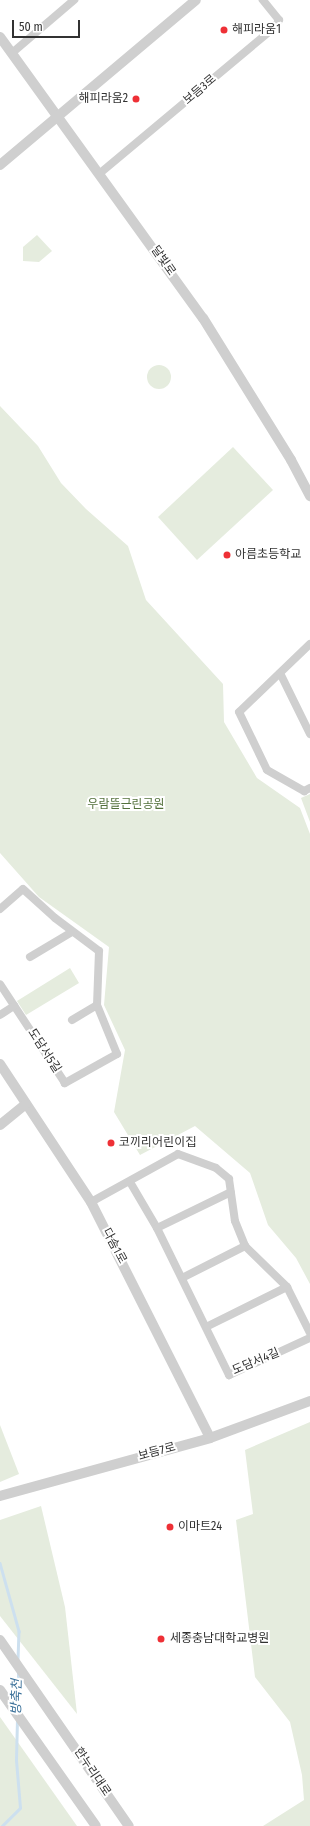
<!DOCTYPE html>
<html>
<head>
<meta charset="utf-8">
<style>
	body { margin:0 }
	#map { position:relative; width:310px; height:1826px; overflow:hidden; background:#fff; font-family:"Fira Sans Condensed","Noto Sans KR",sans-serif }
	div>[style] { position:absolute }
	.green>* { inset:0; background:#e5ecde }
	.round { border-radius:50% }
	.stream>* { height:2.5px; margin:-1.25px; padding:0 1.25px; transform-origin:1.25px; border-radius:1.25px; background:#cde0ef }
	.minor>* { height:8px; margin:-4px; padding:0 4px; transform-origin:4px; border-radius:4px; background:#cfcfcf }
	.tertiary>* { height:10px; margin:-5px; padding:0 5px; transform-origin:5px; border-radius:5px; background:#cfcfcf }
	.dots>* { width:11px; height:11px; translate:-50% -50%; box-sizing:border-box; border:2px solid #fff; border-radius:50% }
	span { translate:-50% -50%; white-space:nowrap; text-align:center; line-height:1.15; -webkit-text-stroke:4px #fff; paint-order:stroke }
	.poi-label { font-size:12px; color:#323232 }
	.left { translate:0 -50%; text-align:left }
	.right { translate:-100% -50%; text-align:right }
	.street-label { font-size:12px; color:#323232 }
	.park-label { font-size:12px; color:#53713c }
	.water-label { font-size:13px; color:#3b719a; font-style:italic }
	.scale { position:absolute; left:12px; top:20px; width:68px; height:18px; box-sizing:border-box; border:2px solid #323232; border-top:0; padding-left:5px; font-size:12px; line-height:14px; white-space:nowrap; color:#323232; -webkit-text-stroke:3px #fff; paint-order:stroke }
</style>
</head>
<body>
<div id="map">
	<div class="green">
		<div style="clip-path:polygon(37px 235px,52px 251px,39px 262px,23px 261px,23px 247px)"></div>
		<div class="round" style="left:147px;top:365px;width:24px;height:24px"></div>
		<div style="clip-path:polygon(0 406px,38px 446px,61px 483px,86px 509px,128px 546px,146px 600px,223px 684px,224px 722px,257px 778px,300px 808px,310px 834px,310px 1284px,296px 1258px,268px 1225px,250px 1173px,195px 1126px,140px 1155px,114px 1112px,125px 1050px,104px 1005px,109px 947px,39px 897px,0 853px)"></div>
		<div style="clip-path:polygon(233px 447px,273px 490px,197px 560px,158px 517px)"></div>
		<div style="clip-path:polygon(310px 794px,310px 822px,301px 798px)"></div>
		<div style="clip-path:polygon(70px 968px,79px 983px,26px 1015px,17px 1001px)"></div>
		<div style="clip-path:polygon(310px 1422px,310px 1826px,263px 1826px,304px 1800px,302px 1775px,290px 1722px,255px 1677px,236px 1520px,253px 1514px,245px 1450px)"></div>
		<div style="clip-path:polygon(0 1425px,19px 1474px,0 1482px)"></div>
		<div style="clip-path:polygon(41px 1506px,65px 1607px,77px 1714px,0 1616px,0 1520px)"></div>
		<div style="clip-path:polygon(0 1717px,77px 1826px,0 1826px)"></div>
	</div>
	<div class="stream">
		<div style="left:0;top:1563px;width:71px;rotate:74.4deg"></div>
		<div style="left:19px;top:1631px;width:30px;rotate:92deg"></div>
		<div style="left:18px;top:1709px;width:37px;rotate:-90deg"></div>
		<div style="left:2px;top:1826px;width:25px;rotate:-45deg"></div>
		<div style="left:20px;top:1808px;width:48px;rotate:-94.8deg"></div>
		<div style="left:16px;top:1760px;width:40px;rotate:-88.6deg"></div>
	</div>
	<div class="minor">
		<div style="left:12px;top:53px;width:82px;rotate:-40.5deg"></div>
		<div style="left:99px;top:174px;width:229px;rotate:-39.9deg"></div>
		<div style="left:275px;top:27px;width:8px;rotate:-60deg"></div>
		<div style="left:279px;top:20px;width:26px;rotate:-129deg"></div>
		<div style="left:310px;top:644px;width:98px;rotate:136.2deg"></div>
		<div style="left:239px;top:712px;width:64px;rotate:64.2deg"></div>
		<div style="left:267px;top:770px;width:43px;rotate:29.6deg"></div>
		<div style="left:304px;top:791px;width:7px;rotate:-27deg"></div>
		<div style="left:280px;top:673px;width:68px;rotate:63.8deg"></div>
		<div style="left:0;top:909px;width:30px;rotate:-41deg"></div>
		<div style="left:23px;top:889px;width:43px;rotate:42.2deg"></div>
		<div style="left:55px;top:918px;width:55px;rotate:36.9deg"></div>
		<div style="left:99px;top:951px;width:54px;rotate:92.1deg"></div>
		<div style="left:97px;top:1005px;width:53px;rotate:67.8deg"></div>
		<div style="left:117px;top:1054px;width:60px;rotate:150.9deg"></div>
		<div style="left:65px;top:1083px;width:118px;rotate:-123.3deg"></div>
		<div style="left:30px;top:957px;width:49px;rotate:-30.8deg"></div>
		<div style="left:0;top:1015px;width:17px;rotate:-33deg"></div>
		<div style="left:72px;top:1020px;width:29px;rotate:-31deg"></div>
		<div style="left:130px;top:1182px;width:53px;rotate:59.6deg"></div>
		<div style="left:157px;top:1228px;width:164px;rotate:63.9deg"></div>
		<div style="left:229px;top:1375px;width:89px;rotate:-24.6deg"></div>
		<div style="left:91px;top:1202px;width:99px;rotate:-28.9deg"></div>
		<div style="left:178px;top:1154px;width:40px;rotate:20.2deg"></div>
		<div style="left:216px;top:1168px;width:17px;rotate:40deg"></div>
		<div style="left:229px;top:1179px;width:42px;rotate:81.9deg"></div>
		<div style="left:235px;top:1221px;width:27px;rotate:68deg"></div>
		<div style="left:245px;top:1246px;width:59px;rotate:44.3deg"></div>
		<div style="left:287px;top:1287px;width:51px;rotate:63.4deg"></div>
		<div style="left:157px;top:1228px;width:82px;rotate:-25.9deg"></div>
		<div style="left:182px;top:1278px;width:71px;rotate:-26.9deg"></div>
		<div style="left:206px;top:1327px;width:90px;rotate:-26.3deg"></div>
	</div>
	<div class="tertiary">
		<div style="left:0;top:37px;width:347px;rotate:54.2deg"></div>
		<div style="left:203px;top:318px;width:167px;rotate:58.2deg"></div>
		<div style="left:291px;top:460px;width:41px;rotate:62.2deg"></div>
		<div style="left:0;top:165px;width:256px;rotate:-40.1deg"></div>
		<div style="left:0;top:1064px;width:165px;rotate:56.6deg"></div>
		<div style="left:91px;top:1202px;width:264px;rotate:63.2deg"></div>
		<div style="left:0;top:1125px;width:33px;rotate:-39deg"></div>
		<div style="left:0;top:1496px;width:218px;rotate:-15.4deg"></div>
		<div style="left:210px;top:1438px;width:107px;rotate:-20.3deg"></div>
		<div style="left:0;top:1640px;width:226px;rotate:55.3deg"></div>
		<div style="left:0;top:1690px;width:166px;rotate:54.8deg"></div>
	</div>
	<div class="dots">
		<div style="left:224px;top:30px;background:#ee3036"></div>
		<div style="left:136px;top:99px;background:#ee3036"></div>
		<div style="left:227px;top:555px;background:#ee3036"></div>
		<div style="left:111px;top:1143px;background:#ee3036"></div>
		<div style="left:170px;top:1527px;background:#ee3036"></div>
		<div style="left:161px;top:1639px;background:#ee3036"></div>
	</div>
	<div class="poi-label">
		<span class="left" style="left:232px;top:30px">해피라움1</span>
		<span class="right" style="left:128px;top:99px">해피라움2</span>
		<span class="left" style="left:235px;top:555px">아름초등학교</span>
		<span class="left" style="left:119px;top:1143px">코끼리어린이집</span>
		<span class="left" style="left:178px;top:1527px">이마트24</span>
		<span class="left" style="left:170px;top:1639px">세종충남대학교병원</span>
	</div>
	<div class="street-label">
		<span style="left:200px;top:90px;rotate:-40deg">보듬3로</span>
		<span style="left:163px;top:261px;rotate:55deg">달빛로</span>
		<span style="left:44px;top:1051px;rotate:57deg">도담서5길</span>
		<span style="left:114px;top:1246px;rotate:62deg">다솜1로</span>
		<span style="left:256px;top:1362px;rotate:-23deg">도담서4길</span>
		<span style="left:157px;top:1452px;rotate:-15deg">보듬7로</span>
		<span style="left:92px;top:1772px;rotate:56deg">한누리대로</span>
	</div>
	<div class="park-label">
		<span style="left:126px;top:805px">우람뜰근린공원</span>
	</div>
	<div class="water-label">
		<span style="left:17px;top:1697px;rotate:-89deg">방축천</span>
	</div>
	<div class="scale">50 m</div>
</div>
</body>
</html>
